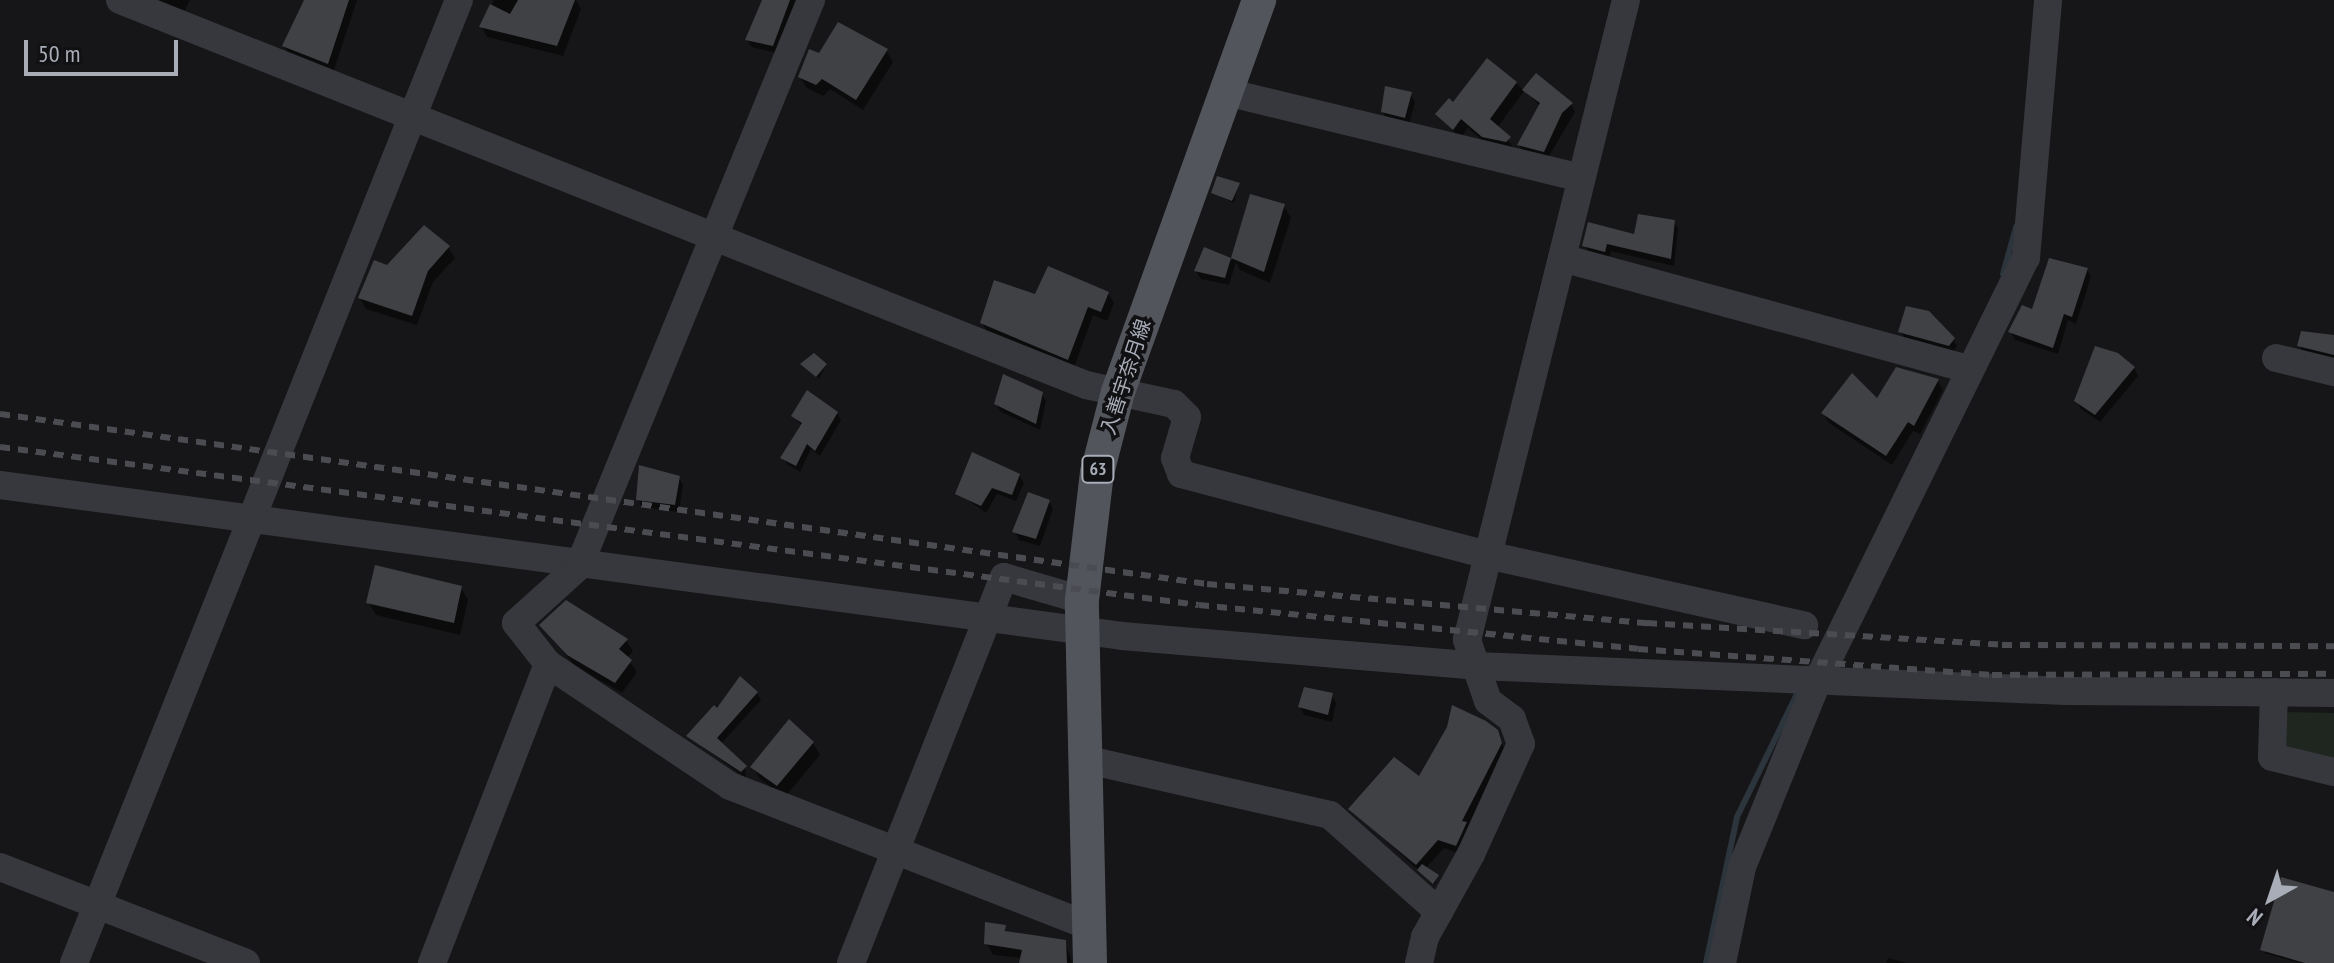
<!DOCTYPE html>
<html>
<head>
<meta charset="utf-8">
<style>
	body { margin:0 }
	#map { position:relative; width:2334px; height:963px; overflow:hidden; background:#161618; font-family:"PT Sans Narrow","Noto Sans JP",sans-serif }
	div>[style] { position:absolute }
	.green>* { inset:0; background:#1e261f }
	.shadow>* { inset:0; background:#0007 }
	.stream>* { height:6px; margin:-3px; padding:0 3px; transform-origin:3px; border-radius:3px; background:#2c353c }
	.building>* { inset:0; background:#404145 }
	.minor>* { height:28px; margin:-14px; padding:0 14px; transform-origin:14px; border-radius:14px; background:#37383d }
	.major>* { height:34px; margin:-17px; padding:0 17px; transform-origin:17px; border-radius:17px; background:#53555c }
	.rail>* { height:6px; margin-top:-3px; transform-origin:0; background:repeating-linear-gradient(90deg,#4a4c52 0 10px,transparent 0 18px) }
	span { translate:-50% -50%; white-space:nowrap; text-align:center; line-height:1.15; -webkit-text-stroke:7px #111113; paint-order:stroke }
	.shield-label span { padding:2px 6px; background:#111113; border:2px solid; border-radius:6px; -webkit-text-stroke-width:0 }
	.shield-label { font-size:18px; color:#a8adb8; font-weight:700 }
	.street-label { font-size:20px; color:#a8adb8 }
	.north { position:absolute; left:2230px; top:859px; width:80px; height:80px; -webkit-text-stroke:6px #111113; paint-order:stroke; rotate:220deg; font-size:22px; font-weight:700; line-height:32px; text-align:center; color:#a8adb8 }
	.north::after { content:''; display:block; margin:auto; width:28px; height:36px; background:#a8adb8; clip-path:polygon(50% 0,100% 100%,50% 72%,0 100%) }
	.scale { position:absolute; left:24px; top:40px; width:154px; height:36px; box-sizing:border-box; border:4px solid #a8adb8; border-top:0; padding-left:10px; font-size:24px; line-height:28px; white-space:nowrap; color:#a8adb8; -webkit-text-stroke:6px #111113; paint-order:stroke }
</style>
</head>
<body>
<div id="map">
	<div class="green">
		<div style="clip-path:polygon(2282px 712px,2334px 713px,2334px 762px,2279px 749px)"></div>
	</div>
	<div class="shadow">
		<div style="clip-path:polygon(146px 0,190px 0,183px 14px)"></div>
		<div style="clip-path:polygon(305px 0,357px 0,333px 73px,290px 56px,284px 46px)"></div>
		<div style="clip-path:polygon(494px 0,576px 0,581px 9px,563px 56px,487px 37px,481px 26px)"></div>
		<div style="clip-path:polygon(764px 0,796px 0,777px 53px,752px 47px,747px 40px)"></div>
		<div style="clip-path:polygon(886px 50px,893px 62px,863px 110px,830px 89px,823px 96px,807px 88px,800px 77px,820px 55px)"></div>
		<div style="clip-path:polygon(1516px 83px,1524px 91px,1497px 128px,1515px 149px,1490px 147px,1468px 128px,1460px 139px,1438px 114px)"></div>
		<div style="clip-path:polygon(1524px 90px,1571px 104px,1575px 112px,1548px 158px,1523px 152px,1519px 145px,1540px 106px)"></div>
		<div style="clip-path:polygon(1410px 94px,1415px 102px,1409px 125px,1388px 120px,1383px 112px)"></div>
		<div style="clip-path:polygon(1238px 184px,1234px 203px,1213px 193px)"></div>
		<div style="clip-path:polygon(1251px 197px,1284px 206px,1291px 218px,1270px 283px,1240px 270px,1236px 262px,1229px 285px,1201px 279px,1196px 271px,1205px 249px,1232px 261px)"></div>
		<div style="clip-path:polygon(1674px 221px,1678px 229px,1674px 266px,1611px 251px,1609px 259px,1589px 253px,1585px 246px,1636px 237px)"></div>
		<div style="clip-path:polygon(448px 247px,455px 258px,433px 282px,417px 325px,366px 309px,360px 298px,387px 267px)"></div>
		<div style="clip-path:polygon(2087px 269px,2091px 277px,2076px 324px,2068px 320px,2058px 354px,2015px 340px,2011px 332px)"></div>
		<div style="clip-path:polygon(1108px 293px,1114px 303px,1107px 321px,1093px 315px,1074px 368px,988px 333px,982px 323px,1036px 296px)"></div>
		<div style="clip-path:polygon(1901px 332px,1953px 339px,1957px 346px,1953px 352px,1904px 338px)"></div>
		<div style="clip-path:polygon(2334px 337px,2334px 363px,2306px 356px,2299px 345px)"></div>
		<div style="clip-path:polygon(826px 365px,819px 379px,804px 367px)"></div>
		<div style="clip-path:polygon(2134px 368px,2138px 376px,2100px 422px,2081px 409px,2076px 401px)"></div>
		<div style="clip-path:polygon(1937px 380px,1943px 390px,1920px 434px,1913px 431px,1892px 465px,1829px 423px,1823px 413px)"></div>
		<div style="clip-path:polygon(1041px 393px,1046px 401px,1040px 430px,1001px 412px,996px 404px)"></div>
		<div style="clip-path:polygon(837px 413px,841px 420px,820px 456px,811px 449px,800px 472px,787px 464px,783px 458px,802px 426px,793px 416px)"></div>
		<div style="clip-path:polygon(1019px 475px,1024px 483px,1016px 501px,997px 494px,986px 513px,958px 493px)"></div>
		<div style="clip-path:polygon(679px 477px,683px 485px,679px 512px,642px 507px,638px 499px)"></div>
		<div style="clip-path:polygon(1049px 501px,1053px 509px,1040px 546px,1019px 540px,1015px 532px)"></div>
		<div style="clip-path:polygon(461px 588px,468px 600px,460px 635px,376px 615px,369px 603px)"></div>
		<div style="clip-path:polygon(542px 626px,626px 640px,633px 651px,627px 658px,637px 672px,622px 693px,575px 666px)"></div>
		<div style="clip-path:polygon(757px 693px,761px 700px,721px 744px,745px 767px,746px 778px,688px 736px,717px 711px)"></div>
		<div style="clip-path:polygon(1331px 695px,1336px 703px,1332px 722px,1304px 715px,1300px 707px)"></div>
		<div style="clip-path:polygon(1496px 731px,1506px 753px,1500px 756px,1461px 854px,1444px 848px,1425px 869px,1437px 876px,1435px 885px,1351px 809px,1419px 779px)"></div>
		<div style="clip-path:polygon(813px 743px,820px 755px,785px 797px,760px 779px,753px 767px)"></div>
		<div style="clip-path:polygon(2334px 894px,2334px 963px,2299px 963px,2264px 953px)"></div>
		<div style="clip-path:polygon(1004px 927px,1008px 933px,1065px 941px,1072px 963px,993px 955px,986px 943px)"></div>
		<div style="clip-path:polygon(1888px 958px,1907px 963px,1886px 963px)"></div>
	</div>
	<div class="stream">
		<div style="left:2003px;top:274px;width:49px;rotate:-74.5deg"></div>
		<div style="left:1706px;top:963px;width:149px;rotate:-78deg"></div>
		<div style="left:1737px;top:817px;width:141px;rotate:-64deg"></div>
	</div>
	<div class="building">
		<div style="clip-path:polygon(304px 0,349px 0,328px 64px,282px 46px)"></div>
		<div style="clip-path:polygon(518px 0,575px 0,557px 46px,479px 27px,490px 4px,510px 14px)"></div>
		<div style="clip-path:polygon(762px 0,790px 0,773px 46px,745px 40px)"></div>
		<div style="clip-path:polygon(838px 22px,888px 49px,856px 100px,822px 79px,816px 85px,798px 77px,809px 49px,819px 53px)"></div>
		<div style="clip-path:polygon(1487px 58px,1517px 82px,1490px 119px,1511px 137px,1506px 142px,1482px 137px,1461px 119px,1453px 130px,1435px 114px,1449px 98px,1453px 102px)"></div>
		<div style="clip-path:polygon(1536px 73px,1573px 103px,1562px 113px,1544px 152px,1517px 145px,1540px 103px,1522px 90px)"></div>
		<div style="clip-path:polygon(1385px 86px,1412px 92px,1405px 118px,1381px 112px)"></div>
		<div style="clip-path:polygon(1217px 176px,1240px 183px,1232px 201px,1211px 193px)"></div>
		<div style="clip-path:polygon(1250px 194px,1285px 204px,1264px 272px,1231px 258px)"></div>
		<div style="clip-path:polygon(1638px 214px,1675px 220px,1671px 259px,1607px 244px,1605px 252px,1582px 246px,1588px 222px,1634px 234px)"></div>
		<div style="clip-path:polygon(424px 225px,450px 246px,428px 271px,412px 316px,358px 298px,374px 260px,387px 265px)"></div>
		<div style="clip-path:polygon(1204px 247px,1231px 258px,1225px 278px,1194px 271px)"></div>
		<div style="clip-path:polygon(2049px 258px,2088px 268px,2072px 317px,2064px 314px,2053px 348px,2008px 332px,2022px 305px,2032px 309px)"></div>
		<div style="clip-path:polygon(1048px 266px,1109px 292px,1101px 312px,1088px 307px,1068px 360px,980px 323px,994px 280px,1035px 294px)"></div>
		<div style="clip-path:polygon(1906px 306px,1929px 311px,1955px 338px,1949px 346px,1898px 332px)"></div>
		<div style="clip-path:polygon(2301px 331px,2334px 335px,2334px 355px,2297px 346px)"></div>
		<div style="clip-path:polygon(2095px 346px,2118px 353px,2135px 367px,2095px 415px,2074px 401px)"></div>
		<div style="clip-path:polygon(814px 353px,827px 364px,816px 377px,800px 364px)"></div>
		<div style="clip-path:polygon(1896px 367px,1939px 379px,1914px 426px,1908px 422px,1886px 456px,1821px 413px,1852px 373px,1877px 398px)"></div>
		<div style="clip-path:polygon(1003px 374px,1043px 392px,1036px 424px,994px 404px)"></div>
		<div style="clip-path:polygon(807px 390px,838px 412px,815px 451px,807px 444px,796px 466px,780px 458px,802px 423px,791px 416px)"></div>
		<div style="clip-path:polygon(972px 452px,1020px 474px,1012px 495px,992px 488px,981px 506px,955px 494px)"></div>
		<div style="clip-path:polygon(639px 465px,680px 476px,675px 505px,636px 500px)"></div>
		<div style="clip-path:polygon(1028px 492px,1050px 500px,1036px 539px,1012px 532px)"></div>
		<div style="clip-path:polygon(375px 565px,462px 586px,454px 623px,366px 603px)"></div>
		<div style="clip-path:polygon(566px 600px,628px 639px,619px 649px,632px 660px,615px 683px,567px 655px,539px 625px)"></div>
		<div style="clip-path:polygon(740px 676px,758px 692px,717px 738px,747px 766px,741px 772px,686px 736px,714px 705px,717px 708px)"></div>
		<div style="clip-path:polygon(1304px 687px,1333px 693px,1328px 715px,1298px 707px)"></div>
		<div style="clip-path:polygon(1452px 705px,1486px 721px,1498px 730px,1502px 743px,1462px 821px,1467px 822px,1456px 846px,1438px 840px,1416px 865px,1348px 809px,1394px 757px,1419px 776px,1447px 727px)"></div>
		<div style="clip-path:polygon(789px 719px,814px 742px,777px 786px,750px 767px)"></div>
		<div style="clip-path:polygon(1422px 864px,1439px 875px,1433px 884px,1417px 870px)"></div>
		<div style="clip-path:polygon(2281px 877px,2334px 892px,2334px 963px,2305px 963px,2260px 950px)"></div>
		<div style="clip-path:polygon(985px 922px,1006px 925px,1005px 931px,1066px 940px,1067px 963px,1019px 963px,1022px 950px,984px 944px)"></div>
	</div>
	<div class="minor">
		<div style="left:120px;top:0;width:1040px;rotate:21.73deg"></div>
		<div style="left:1086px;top:385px;width:90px;rotate:12.2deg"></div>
		<div style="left:1174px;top:404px;width:18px;rotate:45deg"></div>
		<div style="left:1187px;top:417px;width:43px;rotate:106.3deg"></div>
		<div style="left:1175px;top:458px;width:17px;rotate:69deg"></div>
		<div style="left:1181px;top:474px;width:317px;rotate:14.8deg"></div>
		<div style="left:1487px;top:555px;width:325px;rotate:12.5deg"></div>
		<div style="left:1226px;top:92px;width:365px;rotate:13.6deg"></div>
		<div style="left:1562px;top:258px;width:421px;rotate:15.3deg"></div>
		<div style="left:2276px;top:358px;width:60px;rotate:13.6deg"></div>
		<div style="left:0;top:485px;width:1132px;rotate:7.66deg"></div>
		<div style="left:1122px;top:636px;width:356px;rotate:4.8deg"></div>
		<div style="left:1477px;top:666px;width:589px;rotate:2.43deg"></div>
		<div style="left:2065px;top:691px;width:269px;rotate:0.4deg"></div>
		<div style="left:548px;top:664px;width:219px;rotate:33.8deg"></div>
		<div style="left:730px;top:786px;width:385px;rotate:21.3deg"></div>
		<div style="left:2274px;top:692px;width:65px;rotate:91.8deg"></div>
		<div style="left:2272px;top:757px;width:64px;rotate:13.6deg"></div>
		<div style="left:1088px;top:760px;width:248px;rotate:12.8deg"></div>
		<div style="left:1330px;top:815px;width:146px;rotate:41.7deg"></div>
		<div style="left:0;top:867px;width:264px;rotate:21.3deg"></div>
		<div style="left:74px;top:963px;width:1037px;rotate:-68.21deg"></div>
		<div style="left:432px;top:963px;width:321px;rotate:-68.8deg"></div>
		<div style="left:548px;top:664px;width:52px;rotate:-128deg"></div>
		<div style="left:516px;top:623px;width:85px;rotate:-42.1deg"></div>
		<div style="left:579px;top:566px;width:612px;rotate:-67.71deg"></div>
		<div style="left:851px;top:963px;width:415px;rotate:-68.4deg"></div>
		<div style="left:1004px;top:577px;width:81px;rotate:16.4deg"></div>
		<div style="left:1419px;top:963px;width:27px;rotate:-77deg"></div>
		<div style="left:1425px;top:937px;width:95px;rotate:-61deg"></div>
		<div style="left:1471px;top:854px;width:121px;rotate:-65.6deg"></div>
		<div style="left:1521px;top:744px;width:27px;rotate:-110deg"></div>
		<div style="left:1512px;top:719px;width:30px;rotate:-143deg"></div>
		<div style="left:1488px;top:701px;width:65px;rotate:-109deg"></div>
		<div style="left:1467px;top:640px;width:659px;rotate:-76.05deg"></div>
		<div style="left:1722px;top:963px;width:98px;rotate:-78.2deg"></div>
		<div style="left:1742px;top:867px;width:200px;rotate:-67.9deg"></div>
		<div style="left:1817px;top:682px;width:473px;rotate:-63.8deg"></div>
		<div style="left:2026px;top:258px;width:259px;rotate:-85.1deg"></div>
	</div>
	<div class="major">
		<div style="left:1090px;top:963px;width:363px;rotate:-91.3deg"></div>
		<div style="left:1082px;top:600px;width:128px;rotate:-83.3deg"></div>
		<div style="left:1097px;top:473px;width:84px;rotate:-75.5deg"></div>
		<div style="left:1118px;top:392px;width:417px;rotate:-70.2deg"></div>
	</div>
	<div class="rail">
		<div style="left:0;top:414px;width:1219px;rotate:8.02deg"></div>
		<div style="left:1207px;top:584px;width:442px;rotate:5.1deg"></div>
		<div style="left:1647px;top:623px;width:356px;rotate:3.5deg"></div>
		<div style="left:2002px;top:645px;width:332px;rotate:0.2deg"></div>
		<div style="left:0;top:447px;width:1209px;rotate:7.51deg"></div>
		<div style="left:1199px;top:605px;width:441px;rotate:5.7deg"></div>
		<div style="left:1638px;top:649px;width:355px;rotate:4.2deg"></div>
		<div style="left:1992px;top:675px;width:342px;rotate:-0.2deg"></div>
	</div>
	<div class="shield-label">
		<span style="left:1098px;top:469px">63</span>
	</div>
	<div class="street-label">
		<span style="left:1126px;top:377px;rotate:-72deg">入善宇奈月線</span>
	</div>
	<div class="north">N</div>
	<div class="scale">50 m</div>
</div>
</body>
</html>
